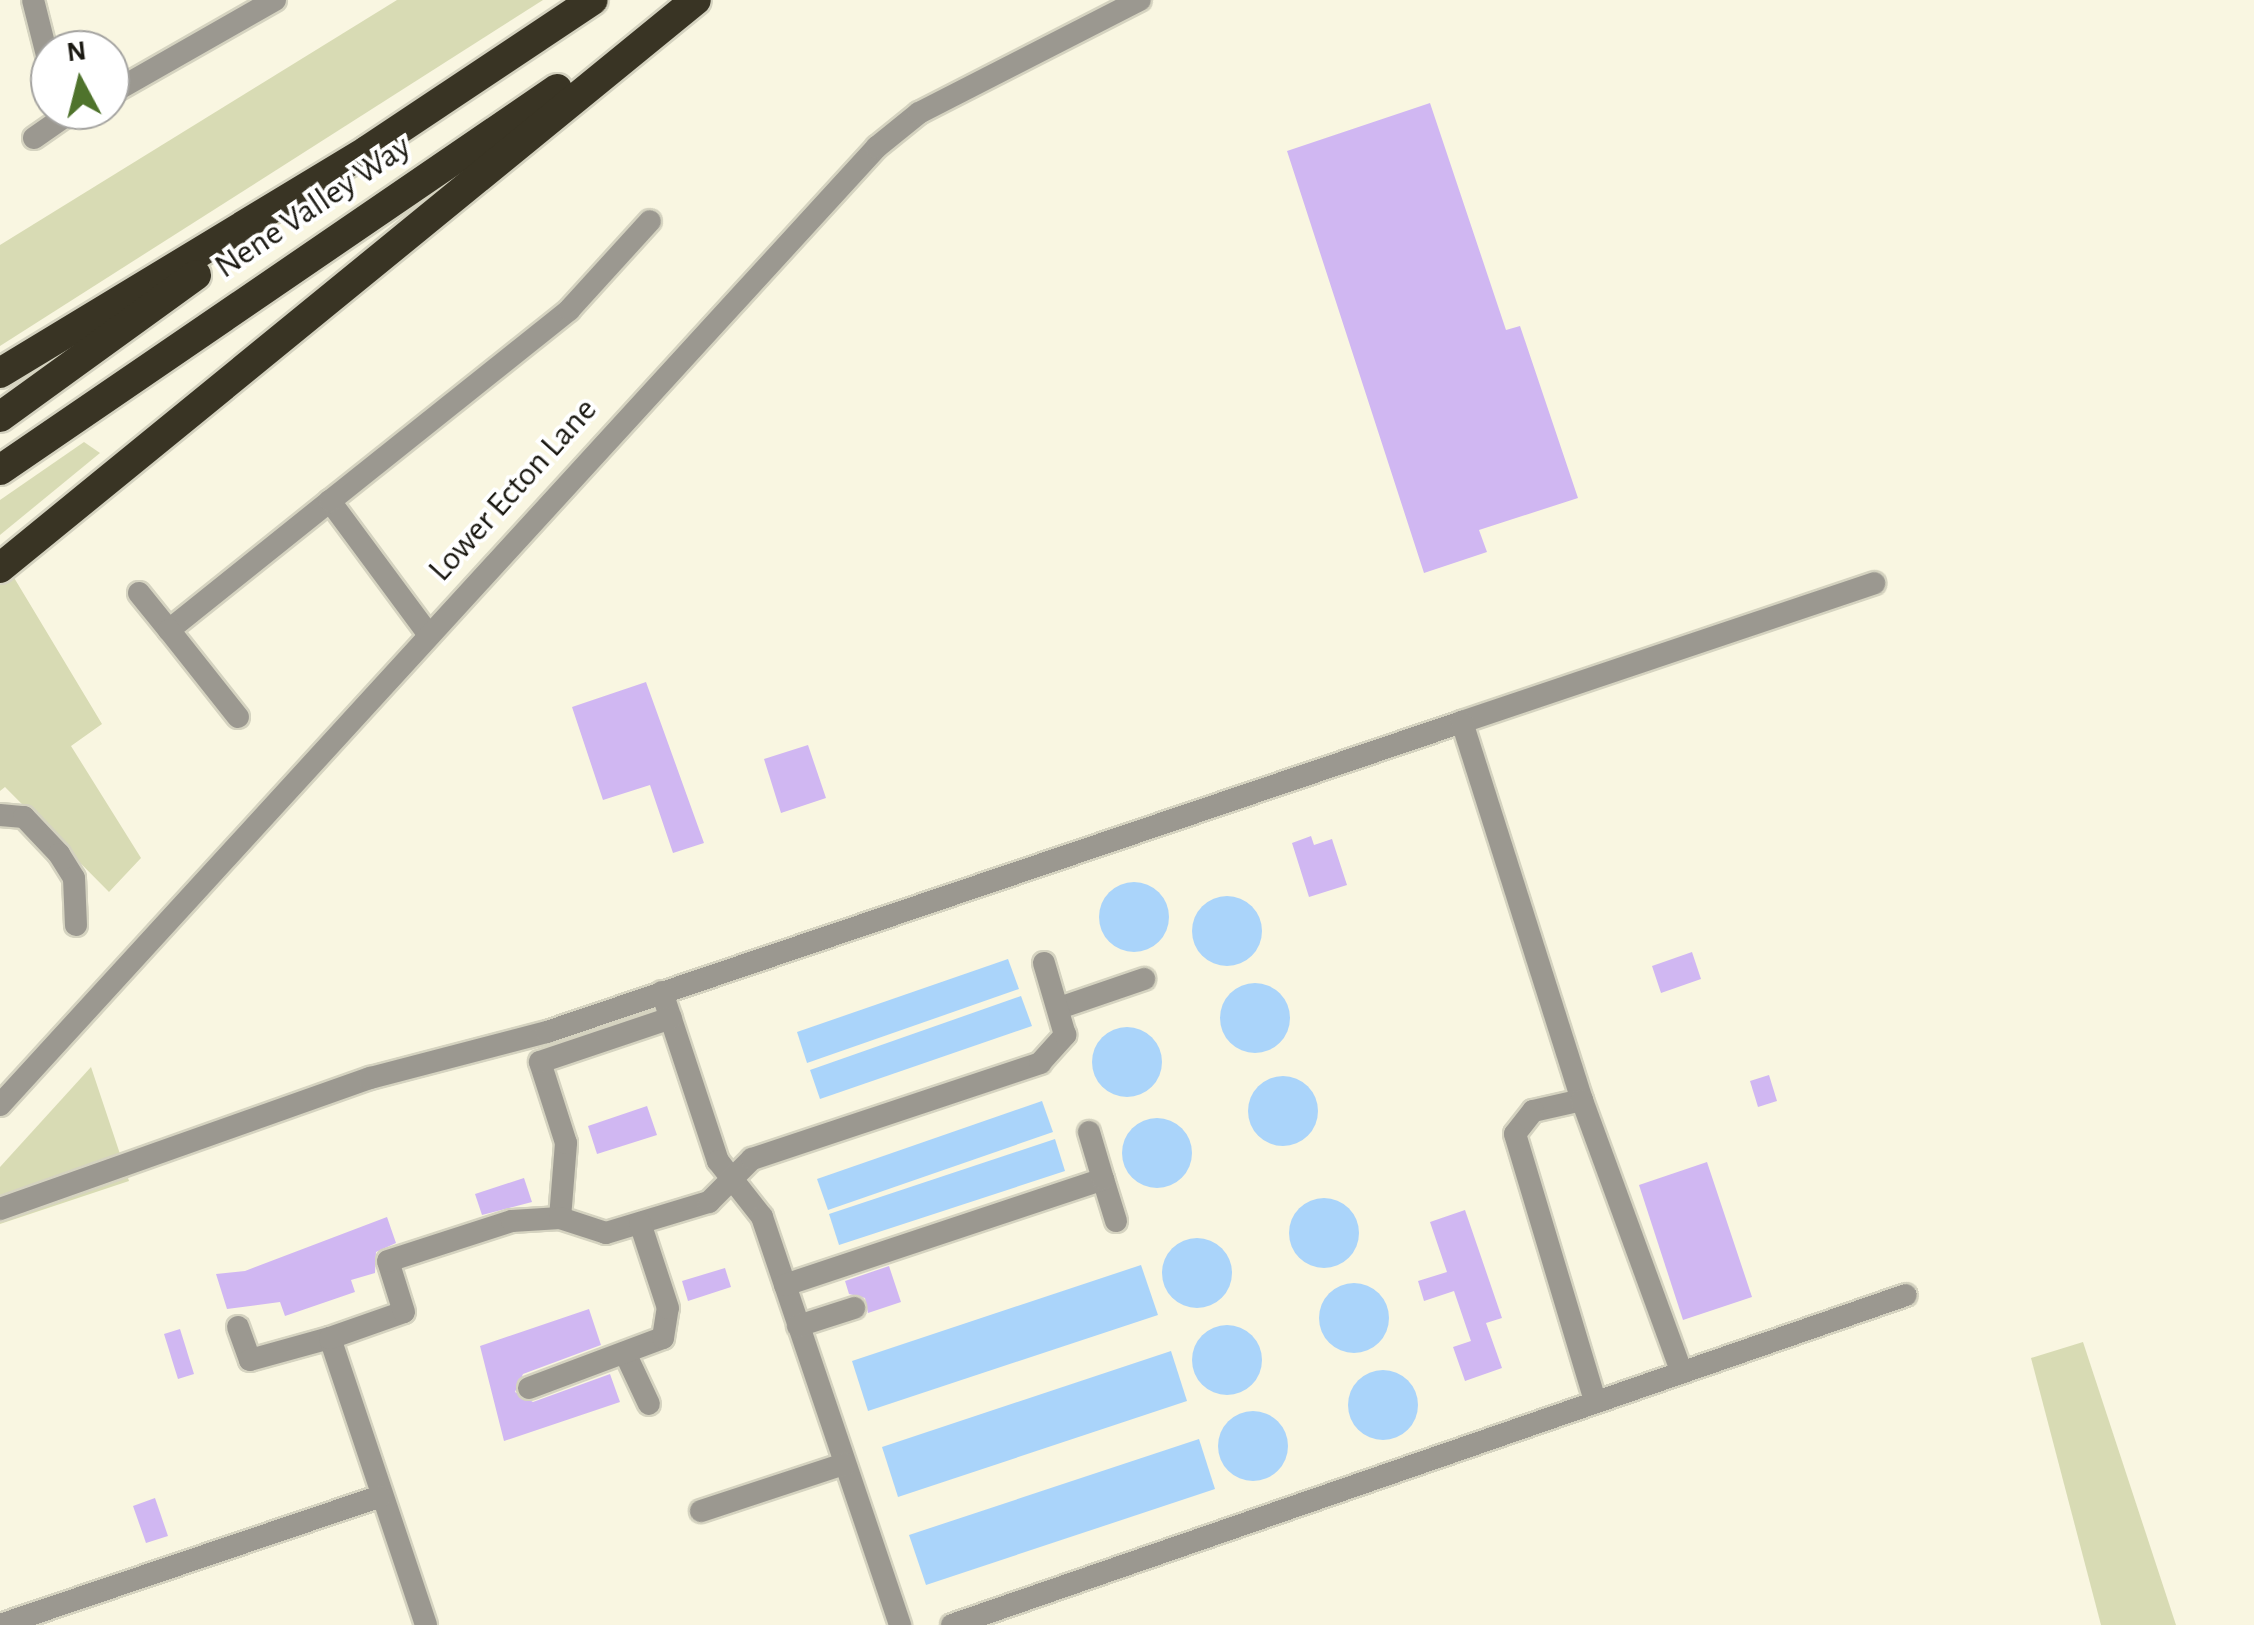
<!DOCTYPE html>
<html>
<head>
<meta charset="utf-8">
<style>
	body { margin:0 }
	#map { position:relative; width:2254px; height:1625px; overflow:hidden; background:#f9f6e1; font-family:"Alegreya Sans",sans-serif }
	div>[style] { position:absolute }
	.green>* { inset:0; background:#d8dbb4 }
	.water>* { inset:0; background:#aad4fa }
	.round { border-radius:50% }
	.building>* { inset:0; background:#d0b7f2 }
	.roads { filter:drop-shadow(2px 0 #d5d3c0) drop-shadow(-2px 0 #d5d3c0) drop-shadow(0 2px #d5d3c0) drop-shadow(0 -2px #d5d3c0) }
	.minor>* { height:22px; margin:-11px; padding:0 11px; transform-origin:11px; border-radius:11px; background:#9b9890 }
	.highway>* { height:30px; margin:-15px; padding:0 15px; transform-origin:15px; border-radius:15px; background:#393424 }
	span { translate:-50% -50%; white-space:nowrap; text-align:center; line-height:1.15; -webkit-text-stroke:8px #fff; paint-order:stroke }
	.street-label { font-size:35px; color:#1b1912 }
	.north { position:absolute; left:30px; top:30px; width:100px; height:100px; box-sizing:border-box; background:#fff; border:2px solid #a4a3a0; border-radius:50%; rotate:353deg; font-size:28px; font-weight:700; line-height:40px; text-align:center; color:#1b1912 }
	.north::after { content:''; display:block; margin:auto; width:35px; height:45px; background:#4f732c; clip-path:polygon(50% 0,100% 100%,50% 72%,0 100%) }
</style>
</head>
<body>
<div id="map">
	<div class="green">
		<div style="clip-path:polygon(397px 0,543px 0,0 346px,0 245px)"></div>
		<div style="clip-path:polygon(84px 442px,100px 453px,0 535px,0 500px)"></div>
		<div style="clip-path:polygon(13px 576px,102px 724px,71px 746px,141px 858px,109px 892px,5px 787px,0 791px,0 585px)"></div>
		<div style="clip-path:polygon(91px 1067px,129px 1181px,0 1224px,0 1167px)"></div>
		<div style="clip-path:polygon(2083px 1342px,2176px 1625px,2101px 1625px,2031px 1358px)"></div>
	</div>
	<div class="water">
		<div class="round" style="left:1099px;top:882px;width:70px;height:70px"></div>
		<div class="round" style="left:1192px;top:896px;width:70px;height:70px"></div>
		<div style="clip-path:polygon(1008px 959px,1019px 989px,807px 1063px,797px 1032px)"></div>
		<div class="round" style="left:1220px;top:983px;width:70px;height:70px"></div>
		<div style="clip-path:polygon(1021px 996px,1032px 1026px,820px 1099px,810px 1070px)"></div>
		<div class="round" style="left:1092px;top:1027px;width:70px;height:70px"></div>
		<div class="round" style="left:1248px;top:1076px;width:70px;height:70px"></div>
		<div style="clip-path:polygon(1042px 1101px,1053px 1132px,828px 1210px,817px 1179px)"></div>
		<div class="round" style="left:1122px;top:1118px;width:70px;height:70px"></div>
		<div style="clip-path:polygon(1055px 1139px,1065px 1171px,839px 1245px,829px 1214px)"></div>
		<div class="round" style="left:1289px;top:1198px;width:70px;height:70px"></div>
		<div class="round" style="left:1162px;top:1238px;width:70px;height:70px"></div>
		<div style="clip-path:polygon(1141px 1265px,1158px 1315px,868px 1411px,852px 1361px)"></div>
		<div class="round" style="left:1319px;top:1283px;width:70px;height:70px"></div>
		<div class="round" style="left:1192px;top:1325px;width:70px;height:70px"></div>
		<div style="clip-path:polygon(1171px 1351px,1187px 1401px,898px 1497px,882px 1447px)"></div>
		<div class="round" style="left:1348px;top:1370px;width:70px;height:70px"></div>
		<div class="round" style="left:1218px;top:1411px;width:70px;height:70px"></div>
		<div style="clip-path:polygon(1199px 1439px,1215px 1489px,926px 1585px,909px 1535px)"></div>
	</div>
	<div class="building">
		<div style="clip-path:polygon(1430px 103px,1506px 330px,1520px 326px,1578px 498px,1479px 530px,1487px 552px,1424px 573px,1287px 151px)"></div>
		<div style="clip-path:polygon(646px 682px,704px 843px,673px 853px,650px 785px,603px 800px,572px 707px)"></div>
		<div style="clip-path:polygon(808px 745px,826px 798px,781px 813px,764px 759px)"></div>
		<div style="clip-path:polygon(1311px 836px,1314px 845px,1332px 839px,1347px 885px,1309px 897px,1292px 843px)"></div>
		<div style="clip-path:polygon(1692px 952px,1701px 979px,1661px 993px,1652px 966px)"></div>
		<div style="clip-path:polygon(1769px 1075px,1777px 1101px,1758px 1107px,1750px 1081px)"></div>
		<div style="clip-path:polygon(647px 1106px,657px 1135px,597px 1154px,588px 1126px)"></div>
		<div style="clip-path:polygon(1707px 1162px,1752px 1297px,1683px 1320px,1639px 1185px)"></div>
		<div style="clip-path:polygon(524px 1178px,532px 1202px,482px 1215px,475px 1194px)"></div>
		<div style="clip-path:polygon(1465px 1210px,1502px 1318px,1486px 1323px,1502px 1368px,1465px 1381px,1453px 1347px,1471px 1341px,1454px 1291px,1424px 1301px,1418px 1281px,1447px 1272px,1430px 1222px)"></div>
		<div style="clip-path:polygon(387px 1217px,396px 1243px,376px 1252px,375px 1273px,351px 1280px,355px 1292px,285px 1316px,280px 1302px,227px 1309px,216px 1274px,245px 1271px)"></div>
		<div style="clip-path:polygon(889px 1266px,901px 1302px,868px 1313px,865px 1298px,849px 1294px,845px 1281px)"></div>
		<div style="clip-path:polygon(725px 1268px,731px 1287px,688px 1301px,682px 1281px)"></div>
		<div style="clip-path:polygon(589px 1309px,601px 1345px,523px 1374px,515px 1392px,533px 1402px,610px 1374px,620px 1402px,504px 1441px,480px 1346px)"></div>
		<div style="clip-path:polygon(180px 1329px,194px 1374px,178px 1379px,164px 1334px)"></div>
		<div style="clip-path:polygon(155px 1498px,168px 1536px,146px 1543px,133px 1506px)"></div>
	</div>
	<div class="roads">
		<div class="minor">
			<div style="left:33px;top:0;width:69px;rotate:75.8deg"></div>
			<div style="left:110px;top:94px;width:190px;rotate:-29.7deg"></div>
			<div style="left:34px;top:138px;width:49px;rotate:-35deg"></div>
			<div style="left:139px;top:593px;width:48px;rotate:51deg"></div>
			<div style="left:169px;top:630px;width:206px;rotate:-38.7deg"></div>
			<div style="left:169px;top:630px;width:111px;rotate:51.6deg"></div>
			<div style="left:429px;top:635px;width:167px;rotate:-126.5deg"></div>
			<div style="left:330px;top:501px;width:306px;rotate:-38.6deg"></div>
			<div style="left:569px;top:310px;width:120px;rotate:-47.7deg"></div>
			<div style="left:1462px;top:722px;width:435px;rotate:-18.6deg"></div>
			<div style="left:0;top:815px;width:24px;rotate:5deg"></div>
			<div style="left:24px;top:817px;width:51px;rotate:46.6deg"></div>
			<div style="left:59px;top:854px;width:28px;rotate:58deg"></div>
			<div style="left:74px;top:878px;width:47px;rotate:87.6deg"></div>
			<div style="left:662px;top:992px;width:178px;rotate:71.7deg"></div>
			<div style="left:718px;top:1161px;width:71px;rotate:51.8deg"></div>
			<div style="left:762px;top:1217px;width:431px;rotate:71.3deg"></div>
			<div style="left:1059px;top:1008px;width:90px;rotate:-18.8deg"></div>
			<div style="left:1582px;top:1100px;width:50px;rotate:167.3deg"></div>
			<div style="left:1533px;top:1111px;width:29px;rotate:128deg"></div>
			<div style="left:1515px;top:1134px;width:279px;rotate:73.3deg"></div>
			<div style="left:0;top:1105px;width:1299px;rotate:-47.53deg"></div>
			<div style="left:877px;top:147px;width:54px;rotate:-39deg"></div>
			<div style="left:919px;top:113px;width:248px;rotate:-27.1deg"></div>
			<div style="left:1103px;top:1179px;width:44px;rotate:72.8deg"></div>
			<div style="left:0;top:1209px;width:393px;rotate:-19.5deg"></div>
			<div style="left:370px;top:1078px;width:183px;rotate:-14.6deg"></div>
			<div style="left:547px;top:1032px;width:966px;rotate:-18.72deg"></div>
			<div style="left:1462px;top:722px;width:397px;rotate:72.4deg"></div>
			<div style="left:1582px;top:1100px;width:289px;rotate:69.9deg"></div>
			<div style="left:560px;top:1218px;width:75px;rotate:-85.4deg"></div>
			<div style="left:566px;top:1143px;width:85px;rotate:-107.8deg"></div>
			<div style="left:540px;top:1062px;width:138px;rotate:-18.6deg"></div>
			<div style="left:785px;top:1285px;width:335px;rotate:-18.4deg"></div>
			<div style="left:1103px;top:1179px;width:49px;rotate:-106.6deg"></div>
			<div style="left:798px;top:1326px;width:59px;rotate:-17.8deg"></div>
			<div style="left:238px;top:1327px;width:35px;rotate:70deg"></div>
			<div style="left:250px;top:1360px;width:83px;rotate:-15.4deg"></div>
			<div style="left:330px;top:1338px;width:303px;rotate:71.5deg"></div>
			<div style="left:330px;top:1338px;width:78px;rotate:-19.4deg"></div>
			<div style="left:404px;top:1312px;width:53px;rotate:-107.4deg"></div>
			<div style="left:388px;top:1261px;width:130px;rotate:-17.9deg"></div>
			<div style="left:512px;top:1221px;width:48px;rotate:-3.6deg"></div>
			<div style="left:560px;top:1218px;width:48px;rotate:18.1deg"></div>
			<div style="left:606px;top:1233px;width:108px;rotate:-16.8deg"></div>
			<div style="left:709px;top:1202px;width:61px;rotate:-45deg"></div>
			<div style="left:752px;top:1159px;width:304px;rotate:-18.4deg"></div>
			<div style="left:1040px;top:1063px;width:38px;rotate:-48deg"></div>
			<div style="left:1065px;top:1035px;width:75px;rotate:-106.3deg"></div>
			<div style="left:626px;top:1355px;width:54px;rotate:64.9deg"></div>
			<div style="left:529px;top:1388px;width:143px;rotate:-20.5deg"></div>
			<div style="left:663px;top:1338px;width:30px;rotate:-81deg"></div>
			<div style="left:668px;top:1308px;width:89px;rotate:-108.2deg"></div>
			<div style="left:701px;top:1511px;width:151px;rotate:-18.2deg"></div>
			<div style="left:0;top:1625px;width:402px;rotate:-18.7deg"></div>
			<div style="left:952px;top:1625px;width:1009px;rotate:-19.08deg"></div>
		</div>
		<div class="highway">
			<div style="left:0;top:373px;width:430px;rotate:-31.2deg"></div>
			<div style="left:368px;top:150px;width:270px;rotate:-33.7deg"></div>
			<div style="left:0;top:417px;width:242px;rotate:-35.9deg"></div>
			<div style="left:0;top:470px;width:675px;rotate:-34.37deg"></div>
			<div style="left:0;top:568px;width:898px;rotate:-39.22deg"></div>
		</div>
	</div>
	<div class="street-label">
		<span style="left:313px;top:207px;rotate:-34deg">Nene Valley Way</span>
		<span style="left:513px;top:490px;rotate:-48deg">Lower Ecton Lane</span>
	</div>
	<div class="north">N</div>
</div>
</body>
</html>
